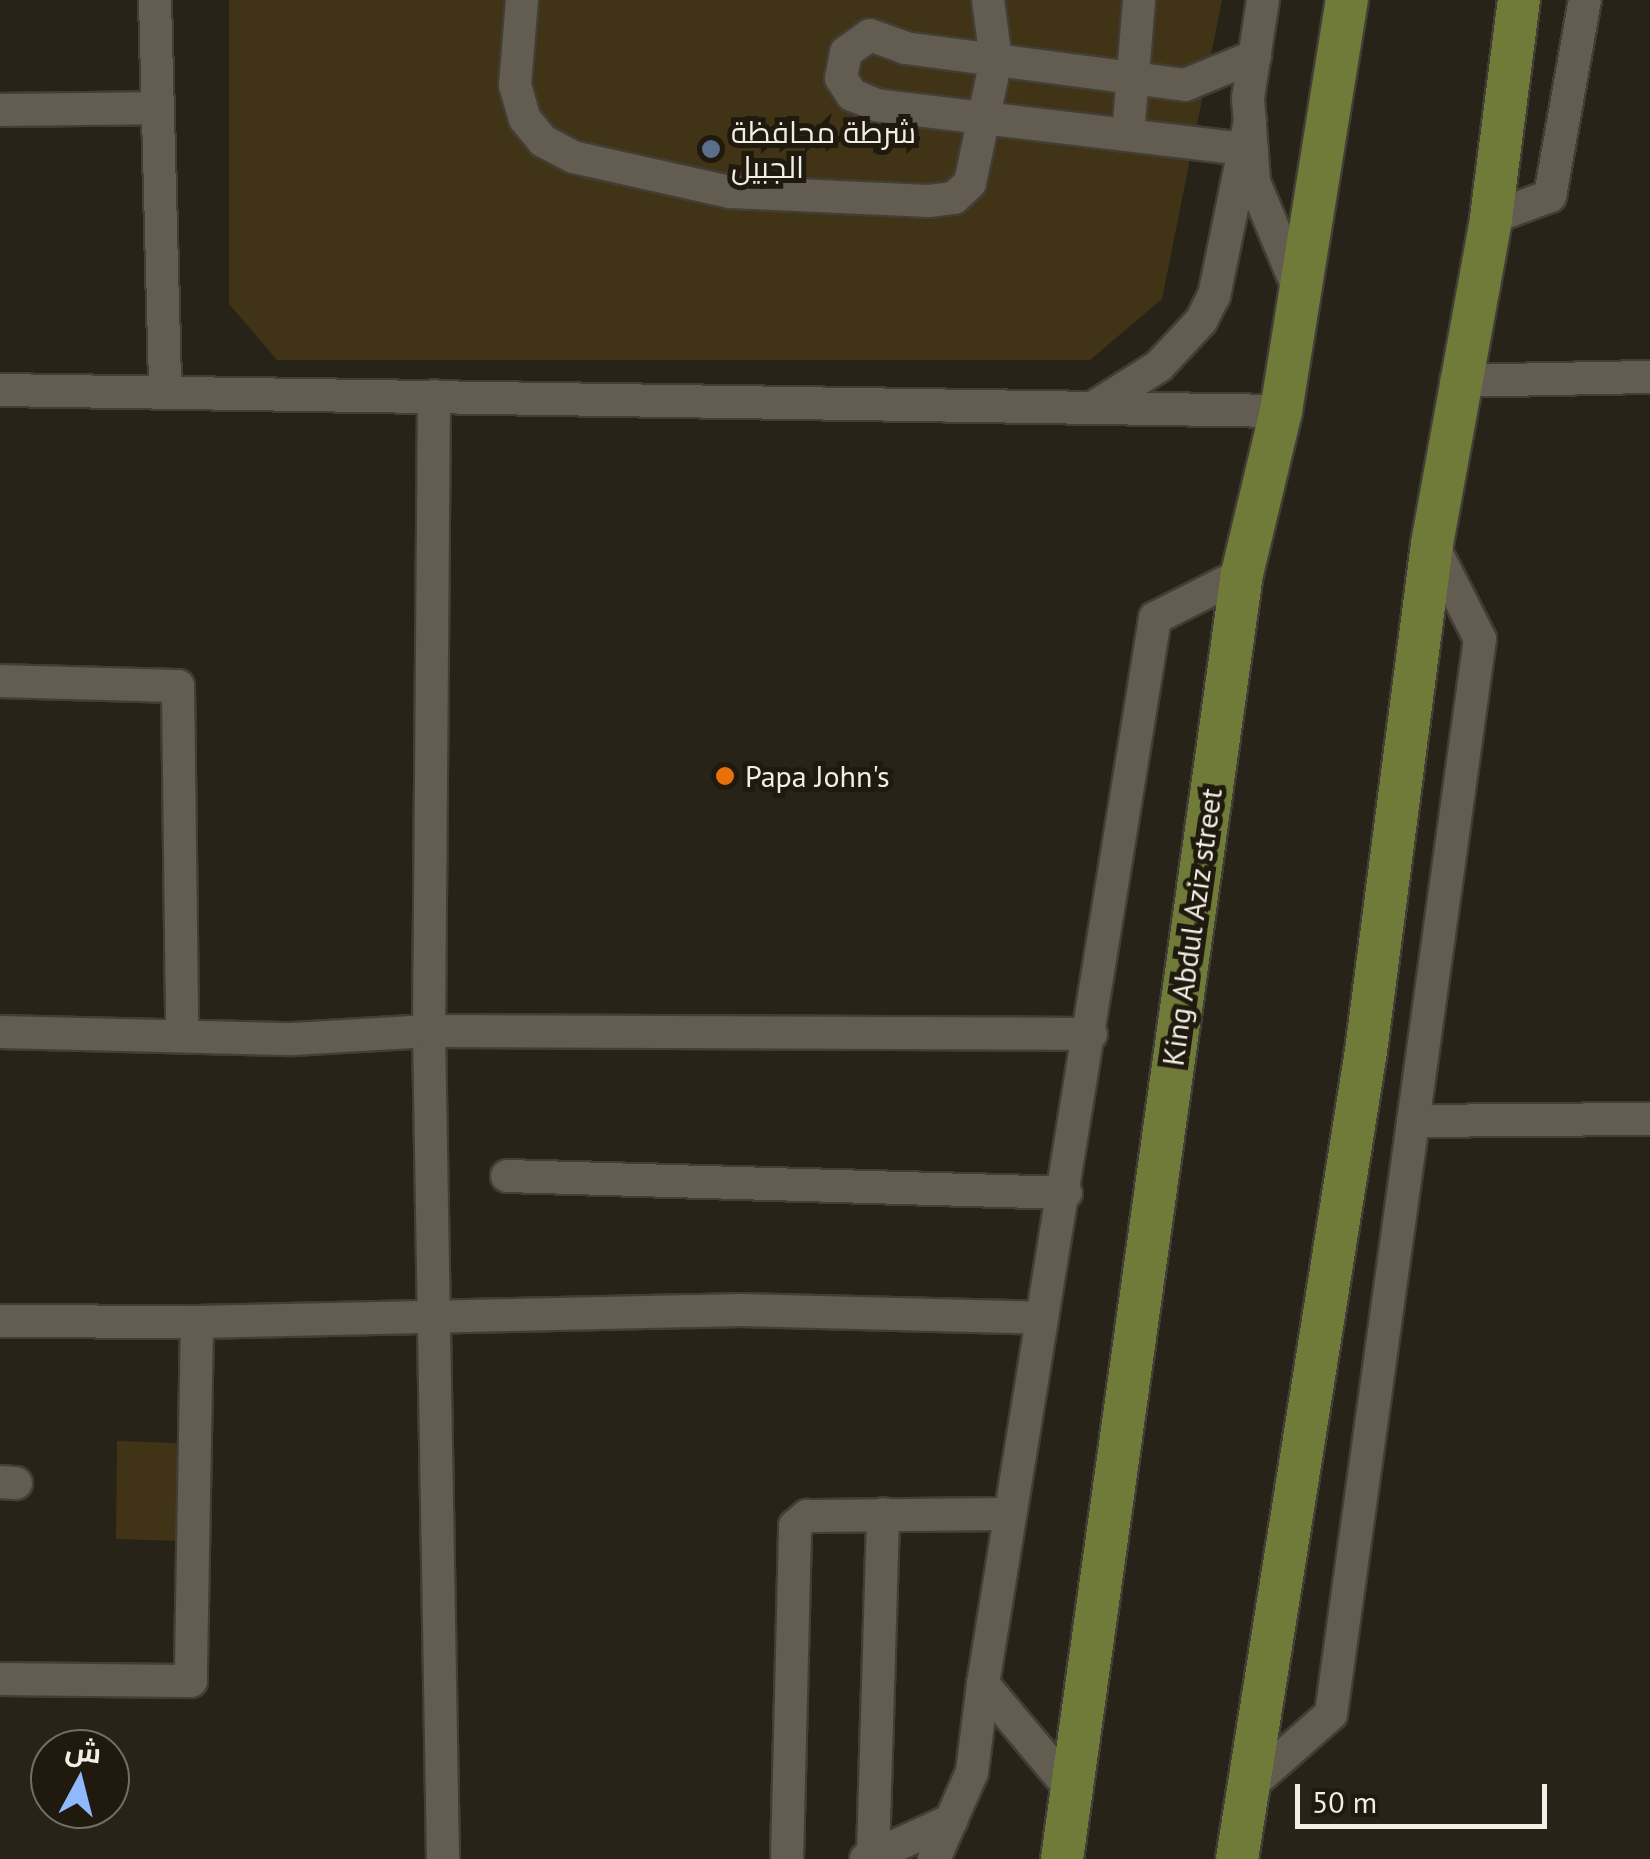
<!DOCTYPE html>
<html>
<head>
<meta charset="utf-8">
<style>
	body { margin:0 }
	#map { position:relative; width:1650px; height:1859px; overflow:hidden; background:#282318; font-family:"PT Sans",Cairo,sans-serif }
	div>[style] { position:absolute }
	.building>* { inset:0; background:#413315 }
	.roads { filter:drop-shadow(2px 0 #423e35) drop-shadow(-2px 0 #423e35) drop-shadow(0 2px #423e35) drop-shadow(0 -2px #423e35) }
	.minor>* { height:32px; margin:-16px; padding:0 16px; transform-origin:16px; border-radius:16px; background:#635c50 }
	.major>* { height:42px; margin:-21px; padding:0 21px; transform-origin:21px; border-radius:21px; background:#707b3a }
	.dots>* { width:28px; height:28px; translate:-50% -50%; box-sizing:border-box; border:5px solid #1f190e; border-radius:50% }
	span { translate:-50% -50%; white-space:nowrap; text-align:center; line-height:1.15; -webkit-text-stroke:10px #1f190e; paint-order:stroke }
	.poi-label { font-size:30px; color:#f1eee6 }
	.left { translate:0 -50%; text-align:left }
	.street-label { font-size:30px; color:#f1eee6 }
	.north { position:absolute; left:30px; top:1729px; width:100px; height:100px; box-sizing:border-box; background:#1f190e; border:2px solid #736e64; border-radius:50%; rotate:7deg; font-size:28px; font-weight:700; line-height:40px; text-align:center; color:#f1eee6 }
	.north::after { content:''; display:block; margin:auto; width:35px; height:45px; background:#8fb8fd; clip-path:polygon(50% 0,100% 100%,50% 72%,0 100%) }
	.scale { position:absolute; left:1295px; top:1784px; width:252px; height:45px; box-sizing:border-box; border:5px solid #f1eee6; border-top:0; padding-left:12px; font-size:30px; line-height:35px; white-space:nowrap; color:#f1eee6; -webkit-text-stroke:8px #1f190e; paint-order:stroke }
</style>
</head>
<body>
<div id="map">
	<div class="building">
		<div style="clip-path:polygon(229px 0,1222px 0,1162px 299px,1090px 360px,277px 360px,229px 304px)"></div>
		<div style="clip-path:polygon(117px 1441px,176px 1443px,178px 1541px,116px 1539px)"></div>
	</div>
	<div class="roads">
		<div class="minor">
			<div style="left:155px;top:0;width:392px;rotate:88.5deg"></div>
			<div style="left:522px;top:0;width:85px;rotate:94.7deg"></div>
			<div style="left:515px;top:85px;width:35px;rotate:74deg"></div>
			<div style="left:525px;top:119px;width:28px;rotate:51deg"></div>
			<div style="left:543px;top:141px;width:34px;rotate:28deg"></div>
			<div style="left:573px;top:157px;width:161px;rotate:12.6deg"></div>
			<div style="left:730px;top:192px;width:199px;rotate:2.6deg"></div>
			<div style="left:929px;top:201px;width:25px;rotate:-7deg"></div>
			<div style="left:954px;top:198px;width:22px;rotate:-43deg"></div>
			<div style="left:970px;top:183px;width:126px;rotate:-78.1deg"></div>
			<div style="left:996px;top:60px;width:61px;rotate:-97.6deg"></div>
			<div style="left:1263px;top:0;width:99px;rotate:98.7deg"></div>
			<div style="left:1248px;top:98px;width:84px;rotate:85.9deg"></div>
			<div style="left:1254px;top:182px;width:117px;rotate:67.4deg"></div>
			<div style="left:0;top:110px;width:156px;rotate:-0.7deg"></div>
			<div style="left:1128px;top:135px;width:135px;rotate:-85.3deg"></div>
			<div style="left:1252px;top:150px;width:378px;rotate:-173.2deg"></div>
			<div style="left:877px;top:105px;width:27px;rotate:-158deg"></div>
			<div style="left:852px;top:95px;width:20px;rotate:-123deg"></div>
			<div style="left:841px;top:78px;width:26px;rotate:-79deg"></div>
			<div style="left:846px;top:52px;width:29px;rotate:-35deg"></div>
			<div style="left:870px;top:35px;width:37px;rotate:20deg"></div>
			<div style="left:905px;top:48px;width:282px;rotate:7.5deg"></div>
			<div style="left:1185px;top:85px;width:76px;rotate:-22.5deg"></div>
			<div style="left:1491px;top:218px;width:63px;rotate:-20.4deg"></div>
			<div style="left:1550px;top:196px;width:199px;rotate:-79.9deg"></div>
			<div style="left:1456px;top:381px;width:194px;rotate:-1.2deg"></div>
			<div style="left:0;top:390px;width:1281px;rotate:0.94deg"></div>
			<div style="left:434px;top:396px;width:635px;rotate:90.45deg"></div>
			<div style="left:429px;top:1031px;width:828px;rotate:89.03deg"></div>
			<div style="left:1094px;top:407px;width:77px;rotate:-32.2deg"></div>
			<div style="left:1159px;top:366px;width:62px;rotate:-47deg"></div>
			<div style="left:1201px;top:321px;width:28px;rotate:-63deg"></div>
			<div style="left:1214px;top:296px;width:179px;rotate:-78.4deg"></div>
			<div style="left:0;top:681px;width:178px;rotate:1.6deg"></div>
			<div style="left:178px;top:686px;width:347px;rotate:89.3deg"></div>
			<div style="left:0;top:1032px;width:293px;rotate:1.4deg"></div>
			<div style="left:293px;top:1039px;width:136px;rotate:-3.4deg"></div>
			<div style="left:429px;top:1031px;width:662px;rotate:0.26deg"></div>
			<div style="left:1413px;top:1121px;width:237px;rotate:-0.5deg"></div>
			<div style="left:507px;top:1176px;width:559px;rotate:1.74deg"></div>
			<div style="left:0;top:1321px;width:197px;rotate:0.3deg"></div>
			<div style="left:197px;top:1322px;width:359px;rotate:91deg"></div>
			<div style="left:191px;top:1681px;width:191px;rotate:-179.4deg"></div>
			<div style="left:197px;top:1322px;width:544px;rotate:-1.26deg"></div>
			<div style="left:741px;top:1310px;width:300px;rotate:1.5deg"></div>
			<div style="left:0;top:1482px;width:16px;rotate:4deg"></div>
			<div style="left:1070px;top:1788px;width:136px;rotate:-129.9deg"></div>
			<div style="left:983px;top:1684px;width:1080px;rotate:-80.83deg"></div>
			<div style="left:1155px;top:618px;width:97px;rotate:-26.8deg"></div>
			<div style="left:1244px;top:1791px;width:116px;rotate:-41.5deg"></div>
			<div style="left:1331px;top:1714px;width:1085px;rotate:-82.11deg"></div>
			<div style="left:1480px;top:639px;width:106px;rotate:-116.8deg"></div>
			<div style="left:873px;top:1855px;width:341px;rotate:-88.3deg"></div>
			<div style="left:787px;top:1859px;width:333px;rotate:-88.6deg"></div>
			<div style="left:795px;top:1526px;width:16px;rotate:-40deg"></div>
			<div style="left:807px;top:1516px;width:203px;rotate:-0.6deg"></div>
			<div style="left:866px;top:1859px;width:94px;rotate:-24.4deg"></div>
			<div style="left:934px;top:1859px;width:95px;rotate:-66.4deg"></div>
			<div style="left:972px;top:1772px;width:89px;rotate:-82.9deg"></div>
		</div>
		<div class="major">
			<div style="left:1062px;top:1859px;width:1298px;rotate:-82.03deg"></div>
			<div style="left:1242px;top:574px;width:168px;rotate:-76.5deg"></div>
			<div style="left:1281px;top:411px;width:416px;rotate:-80.9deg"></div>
			<div style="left:1237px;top:1859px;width:818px;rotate:-80.93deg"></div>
			<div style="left:1366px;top:1051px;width:511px;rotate:-82.58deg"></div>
			<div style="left:1432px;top:544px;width:331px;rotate:-79.7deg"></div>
			<div style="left:1491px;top:218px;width:220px;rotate:-82.7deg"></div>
		</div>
	</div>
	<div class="dots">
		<div style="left:711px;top:149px;background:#5c6f8a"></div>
		<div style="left:725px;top:776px;background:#e8710a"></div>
	</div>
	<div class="poi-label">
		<span class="left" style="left:731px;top:149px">شرطة محافظة<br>الجبيل</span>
		<span class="left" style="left:745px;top:776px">Papa John's</span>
	</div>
	<div class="street-label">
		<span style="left:1192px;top:927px;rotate:-82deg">King Abdul Aziz street</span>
	</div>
	<div class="north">ش</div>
	<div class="scale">50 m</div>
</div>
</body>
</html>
